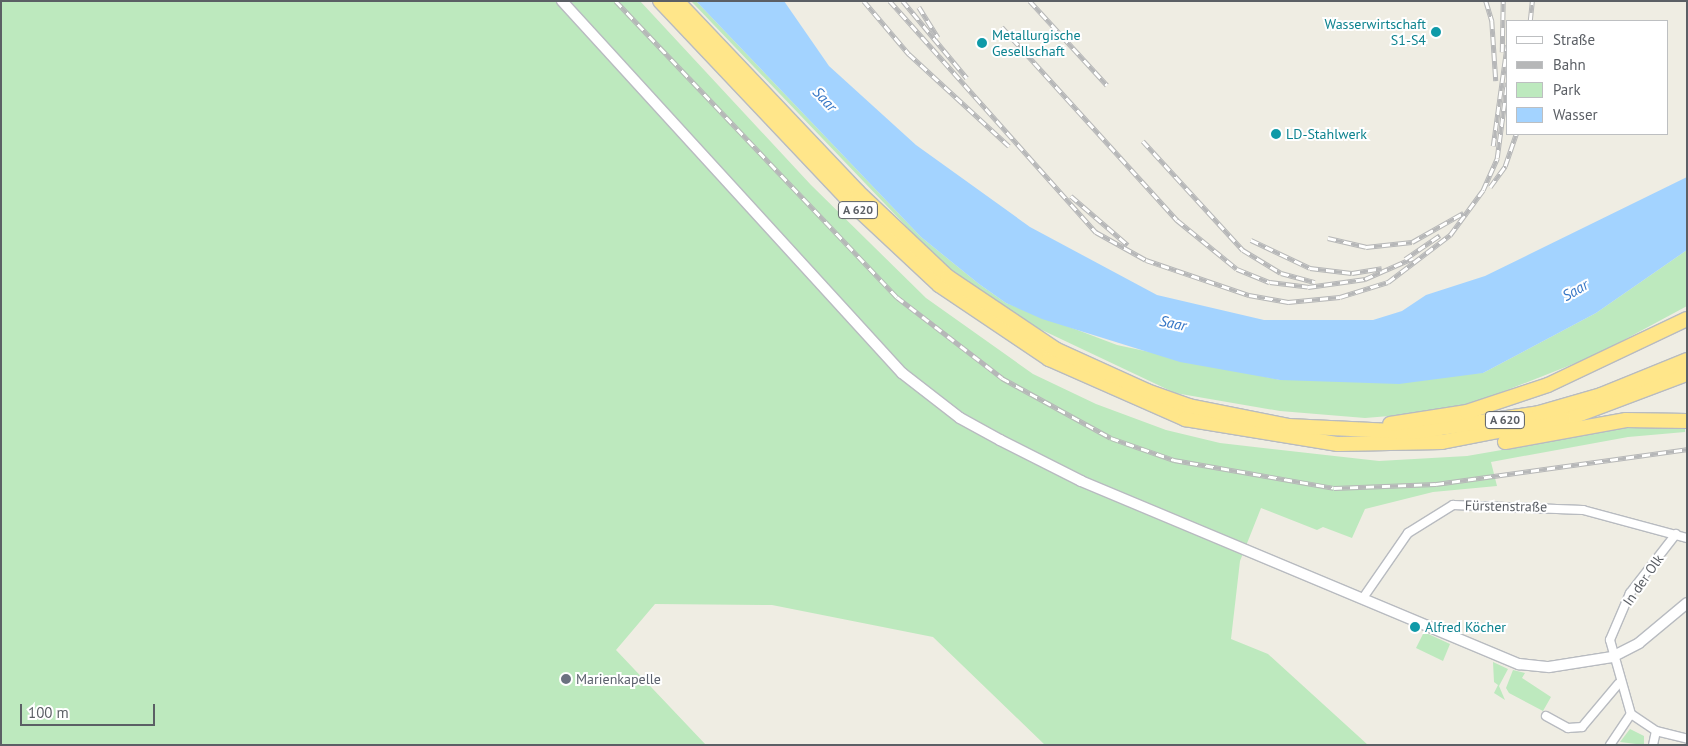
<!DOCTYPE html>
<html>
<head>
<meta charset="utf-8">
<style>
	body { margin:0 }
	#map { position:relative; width:1688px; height:746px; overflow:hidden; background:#efede3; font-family:"PT Sans",sans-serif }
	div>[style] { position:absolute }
	.green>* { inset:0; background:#bde9be }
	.water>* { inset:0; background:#a3d3ff }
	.roads { filter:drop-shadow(1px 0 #b8bbc0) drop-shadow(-1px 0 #b8bbc0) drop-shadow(0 1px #b8bbc0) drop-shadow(0 -1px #b8bbc0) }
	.street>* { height:8px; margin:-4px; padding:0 4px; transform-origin:4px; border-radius:4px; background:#fff }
	.secondary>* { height:10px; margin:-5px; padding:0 5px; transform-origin:5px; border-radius:5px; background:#fff }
	.highway>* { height:14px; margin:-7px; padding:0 7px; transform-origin:7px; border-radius:7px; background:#ffe68a }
	.rail>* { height:4.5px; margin-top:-2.25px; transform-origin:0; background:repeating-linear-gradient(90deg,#fff 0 8px,#b6b7b8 0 16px); box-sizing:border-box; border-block:1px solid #b6b7b8 }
	.dots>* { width:14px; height:14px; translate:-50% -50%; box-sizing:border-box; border:2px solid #fff; border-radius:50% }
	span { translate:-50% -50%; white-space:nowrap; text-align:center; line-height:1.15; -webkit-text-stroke:4px #fff; paint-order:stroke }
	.shield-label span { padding:1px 4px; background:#fff; border:1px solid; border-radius:4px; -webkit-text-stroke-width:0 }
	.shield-label { font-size:12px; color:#5b5f65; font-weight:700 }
	.culture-label { font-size:14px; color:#0d838f }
	.right { translate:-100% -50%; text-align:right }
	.left { translate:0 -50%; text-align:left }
	.street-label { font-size:14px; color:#5b5f65 }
	.worship-label { font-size:14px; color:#5b616d }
	.water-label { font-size:15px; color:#3777c6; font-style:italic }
	.frame { position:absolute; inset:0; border:2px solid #5b5f65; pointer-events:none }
	.legend { position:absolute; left:1506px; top:20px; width:162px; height:115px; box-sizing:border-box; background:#fff; border:1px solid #bdbfc1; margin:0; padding:6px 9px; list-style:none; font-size:15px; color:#5b5f65 }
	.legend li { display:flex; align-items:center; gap:10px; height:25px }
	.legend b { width:25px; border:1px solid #bdbfc1 }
	.scale { position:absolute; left:20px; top:704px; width:135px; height:22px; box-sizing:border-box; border:2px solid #5b5f65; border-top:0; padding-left:6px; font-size:15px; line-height:18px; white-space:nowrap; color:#5b5f65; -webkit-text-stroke:4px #fff; paint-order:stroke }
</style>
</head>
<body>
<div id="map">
	<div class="green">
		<div style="clip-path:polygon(1px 1px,640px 1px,811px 185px,926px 298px,1033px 374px,1096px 404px,1166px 430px,1220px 443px,1379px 461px,1467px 456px,1627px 428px,1656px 426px,1685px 428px,1685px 432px,1628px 437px,1491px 462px,1497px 486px,1433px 492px,1365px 509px,1352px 538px,1323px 527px,1317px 530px,1261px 508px,1240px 561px,1231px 639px,1268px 654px,1368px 745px,1045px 745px,933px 637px,772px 605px,655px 604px,616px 650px,706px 745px,1px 745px)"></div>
		<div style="clip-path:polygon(691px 1px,696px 1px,921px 237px,979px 284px,1006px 303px,1117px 345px,1280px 380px,1483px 373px,1596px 313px,1687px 250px,1687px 306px,1596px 355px,1487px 398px,1438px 412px,1365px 418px,1280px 411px,1175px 393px,1002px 311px,949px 271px)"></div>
		<div style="clip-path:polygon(1424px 632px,1450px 644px,1443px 661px,1416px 648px)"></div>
		<div style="clip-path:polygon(1493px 662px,1508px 669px,1499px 686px,1505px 700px,1494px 693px,1498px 685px,1494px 682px)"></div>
		<div style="clip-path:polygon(1513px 670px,1525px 673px,1522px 678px,1551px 697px,1543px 711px,1509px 693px,1506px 688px)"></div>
		<div style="clip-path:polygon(1630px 729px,1644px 736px,1644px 745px,1620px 742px)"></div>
	</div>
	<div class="water">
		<div style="clip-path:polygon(696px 1px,784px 1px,829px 66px,916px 145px,1030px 227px,1157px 295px,1264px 320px,1373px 320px,1402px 311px,1426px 295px,1485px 276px,1687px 177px,1687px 250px,1596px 313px,1483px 373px,1399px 384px,1280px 380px,1180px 362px,1042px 319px,1006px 303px,979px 284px,921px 237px)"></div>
	</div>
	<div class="roads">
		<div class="street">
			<div style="left:1676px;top:534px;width:75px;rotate:127.9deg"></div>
			<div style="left:1630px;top:593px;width:51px;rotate:113.1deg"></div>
			<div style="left:1610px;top:640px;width:77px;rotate:74.2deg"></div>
			<div style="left:1631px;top:714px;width:30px;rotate:34deg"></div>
			<div style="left:1656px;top:731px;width:32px;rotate:14deg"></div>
			<div style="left:1363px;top:598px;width:79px;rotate:-55.3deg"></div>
			<div style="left:1408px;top:533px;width:53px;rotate:-31.9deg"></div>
			<div style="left:1453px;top:505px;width:130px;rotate:2.2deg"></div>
			<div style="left:1583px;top:510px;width:108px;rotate:15.1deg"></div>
			<div style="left:1546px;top:716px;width:25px;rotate:29deg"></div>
			<div style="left:1568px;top:728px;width:14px;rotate:-4deg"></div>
			<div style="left:1582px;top:727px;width:57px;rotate:-49.9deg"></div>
			<div style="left:1610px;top:745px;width:37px;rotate:-56deg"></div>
			<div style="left:1653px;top:745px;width:14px;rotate:-78deg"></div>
		</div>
		<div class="secondary">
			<div style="left:562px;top:1px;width:504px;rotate:47.57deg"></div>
			<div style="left:902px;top:373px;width:73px;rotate:37.8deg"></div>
			<div style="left:960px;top:418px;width:46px;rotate:28.8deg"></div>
			<div style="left:1000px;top:440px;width:91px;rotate:26.8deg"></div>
			<div style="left:1081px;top:481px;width:475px;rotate:22.7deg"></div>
			<div style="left:1519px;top:664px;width:30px;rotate:6deg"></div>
			<div style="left:1549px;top:667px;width:64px;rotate:-9deg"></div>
			<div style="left:1612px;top:657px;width:30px;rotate:-27deg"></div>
			<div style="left:1639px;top:643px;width:62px;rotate:-39.8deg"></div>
		</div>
		<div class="highway">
			<div style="left:660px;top:1px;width:275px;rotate:46.6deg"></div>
			<div style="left:849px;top:201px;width:123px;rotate:43deg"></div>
			<div style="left:939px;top:285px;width:133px;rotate:33.9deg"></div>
			<div style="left:1049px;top:359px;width:149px;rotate:23.8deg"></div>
			<div style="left:1185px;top:419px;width:155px;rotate:9.3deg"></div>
			<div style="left:1338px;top:444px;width:104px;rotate:-1.1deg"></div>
			<div style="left:1442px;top:442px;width:136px;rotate:-11.1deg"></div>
			<div style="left:1575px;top:416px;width:120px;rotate:-20.6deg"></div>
			<div style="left:677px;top:1px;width:263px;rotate:46.5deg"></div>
			<div style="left:858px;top:192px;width:124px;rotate:43.4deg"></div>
			<div style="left:948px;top:277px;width:129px;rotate:33.9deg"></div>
			<div style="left:1055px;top:349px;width:101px;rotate:24.5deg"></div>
			<div style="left:1147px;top:391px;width:45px;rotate:19.7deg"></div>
			<div style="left:1189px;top:406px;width:101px;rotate:11.4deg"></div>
			<div style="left:1288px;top:426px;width:126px;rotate:2.7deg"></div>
			<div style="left:1414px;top:432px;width:126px;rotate:-8.6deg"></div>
			<div style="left:1539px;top:413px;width:65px;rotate:-16.2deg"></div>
			<div style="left:1601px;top:395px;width:93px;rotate:-22.1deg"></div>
			<div style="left:1390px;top:424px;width:78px;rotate:-8.9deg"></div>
			<div style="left:1467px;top:412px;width:85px;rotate:-18.4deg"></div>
			<div style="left:1548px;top:385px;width:154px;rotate:-25.4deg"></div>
			<div style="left:1505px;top:442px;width:123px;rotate:-10.3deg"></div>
			<div style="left:1626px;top:420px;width:61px;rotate:0.9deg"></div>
		</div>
	</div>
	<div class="rail">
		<div style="left:616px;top:1px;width:408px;rotate:46.5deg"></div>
		<div style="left:897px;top:297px;width:133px;rotate:37.6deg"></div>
		<div style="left:1002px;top:378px;width:124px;rotate:28.8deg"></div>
		<div style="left:1111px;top:438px;width:67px;rotate:19.2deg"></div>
		<div style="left:1174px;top:460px;width:162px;rotate:9.9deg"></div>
		<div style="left:1334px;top:488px;width:102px;rotate:-2.2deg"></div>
		<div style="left:1436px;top:484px;width:253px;rotate:-7.9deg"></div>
		<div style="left:864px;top:1px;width:70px;rotate:49.7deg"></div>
		<div style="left:909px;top:54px;width:136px;rotate:42.6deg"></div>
		<div style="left:890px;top:1px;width:310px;rotate:48.3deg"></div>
		<div style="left:1096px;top:232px;width:57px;rotate:29.2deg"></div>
		<div style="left:1146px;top:260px;width:109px;rotate:18.8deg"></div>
		<div style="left:1249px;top:295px;width:40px;rotate:10deg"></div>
		<div style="left:1288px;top:302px;width:52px;rotate:-5.5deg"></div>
		<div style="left:1340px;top:297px;width:50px;rotate:-17.4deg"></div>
		<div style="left:1388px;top:282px;width:78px;rotate:-37.2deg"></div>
		<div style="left:1450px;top:235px;width:56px;rotate:-53.7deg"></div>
		<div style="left:1483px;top:190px;width:35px;rotate:-66deg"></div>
		<div style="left:1497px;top:158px;width:76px;rotate:-82.4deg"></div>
		<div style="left:903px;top:1px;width:100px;rotate:50.3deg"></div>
		<div style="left:1030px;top:1px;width:114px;rotate:47.5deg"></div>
		<div style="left:1486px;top:1px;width:21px;rotate:73deg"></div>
		<div style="left:1492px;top:21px;width:60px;rotate:86.2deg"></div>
		<div style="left:919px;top:7px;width:36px;rotate:58deg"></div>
		<div style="left:1530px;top:21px;width:20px;rotate:-84deg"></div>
		<div style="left:1002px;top:27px;width:261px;rotate:47.8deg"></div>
		<div style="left:1177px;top:220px;width:77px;rotate:39.2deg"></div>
		<div style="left:1237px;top:269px;width:35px;rotate:22deg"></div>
		<div style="left:1270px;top:282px;width:38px;rotate:7deg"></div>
		<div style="left:1308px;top:287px;width:58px;rotate:-8deg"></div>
		<div style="left:1365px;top:279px;width:52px;rotate:-23.6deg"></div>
		<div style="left:1502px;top:52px;width:51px;rotate:-88.9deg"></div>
		<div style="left:1143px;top:141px;width:148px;rotate:47.5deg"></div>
		<div style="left:1243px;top:250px;width:44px;rotate:31.2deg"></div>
		<div style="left:1281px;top:273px;width:35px;rotate:15deg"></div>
		<div style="left:1493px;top:146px;width:102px;rotate:-82.1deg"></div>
		<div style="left:1490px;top:187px;width:26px;rotate:-54deg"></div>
		<div style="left:1505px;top:166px;width:34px;rotate:-71deg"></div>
		<div style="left:1071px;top:196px;width:75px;rotate:40.7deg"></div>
		<div style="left:1328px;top:238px;width:39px;rotate:13deg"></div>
		<div style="left:1366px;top:247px;width:46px;rotate:-6.2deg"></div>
		<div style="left:1412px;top:242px;width:59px;rotate:-29.6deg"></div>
		<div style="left:1251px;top:240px;width:65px;rotate:25.4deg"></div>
		<div style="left:1310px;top:268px;width:42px;rotate:6.8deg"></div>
		<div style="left:1352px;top:273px;width:30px;rotate:-9deg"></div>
		<div style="left:1405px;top:259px;width:42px;rotate:-34.4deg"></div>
	</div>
	<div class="dots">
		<div style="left:1436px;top:32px;background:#0f9aa8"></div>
		<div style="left:982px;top:43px;background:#0f9aa8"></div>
		<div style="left:1276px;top:134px;background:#0f9aa8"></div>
		<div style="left:1415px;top:627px;background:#0f9aa8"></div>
		<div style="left:566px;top:679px;background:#6b7280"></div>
	</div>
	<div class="shield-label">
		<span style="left:858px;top:210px">A 620</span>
		<span style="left:1505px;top:420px">A 620</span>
	</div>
	<div class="culture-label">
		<span class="right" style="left:1426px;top:32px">Wasserwirtschaft<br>S1-S4</span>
		<span class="left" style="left:992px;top:43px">Metallurgische<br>Gesellschaft</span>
		<span class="left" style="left:1286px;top:134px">LD-Stahlwerk</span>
		<span class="left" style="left:1425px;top:627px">Alfred Köcher</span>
	</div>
	<div class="street-label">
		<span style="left:1506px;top:506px;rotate:1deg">Fürstenstraße</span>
		<span style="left:1643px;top:580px;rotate:-55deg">In der Olk</span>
	</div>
	<div class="worship-label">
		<span class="left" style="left:576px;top:679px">Marienkapelle</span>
	</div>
	<div class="water-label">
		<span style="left:825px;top:99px;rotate:47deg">Saar</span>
		<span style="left:1575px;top:290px;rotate:-30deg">Saar</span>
		<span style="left:1173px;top:323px;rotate:12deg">Saar</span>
	</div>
	<div class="frame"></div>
	<ul class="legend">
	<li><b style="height:6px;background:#fff"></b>Straße</li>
	<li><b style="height:6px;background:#b6b7b8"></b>Bahn</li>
	<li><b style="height:14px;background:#bde9be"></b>Park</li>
	<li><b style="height:14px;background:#a3d3ff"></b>Wasser</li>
	</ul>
	<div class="scale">100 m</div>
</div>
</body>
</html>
